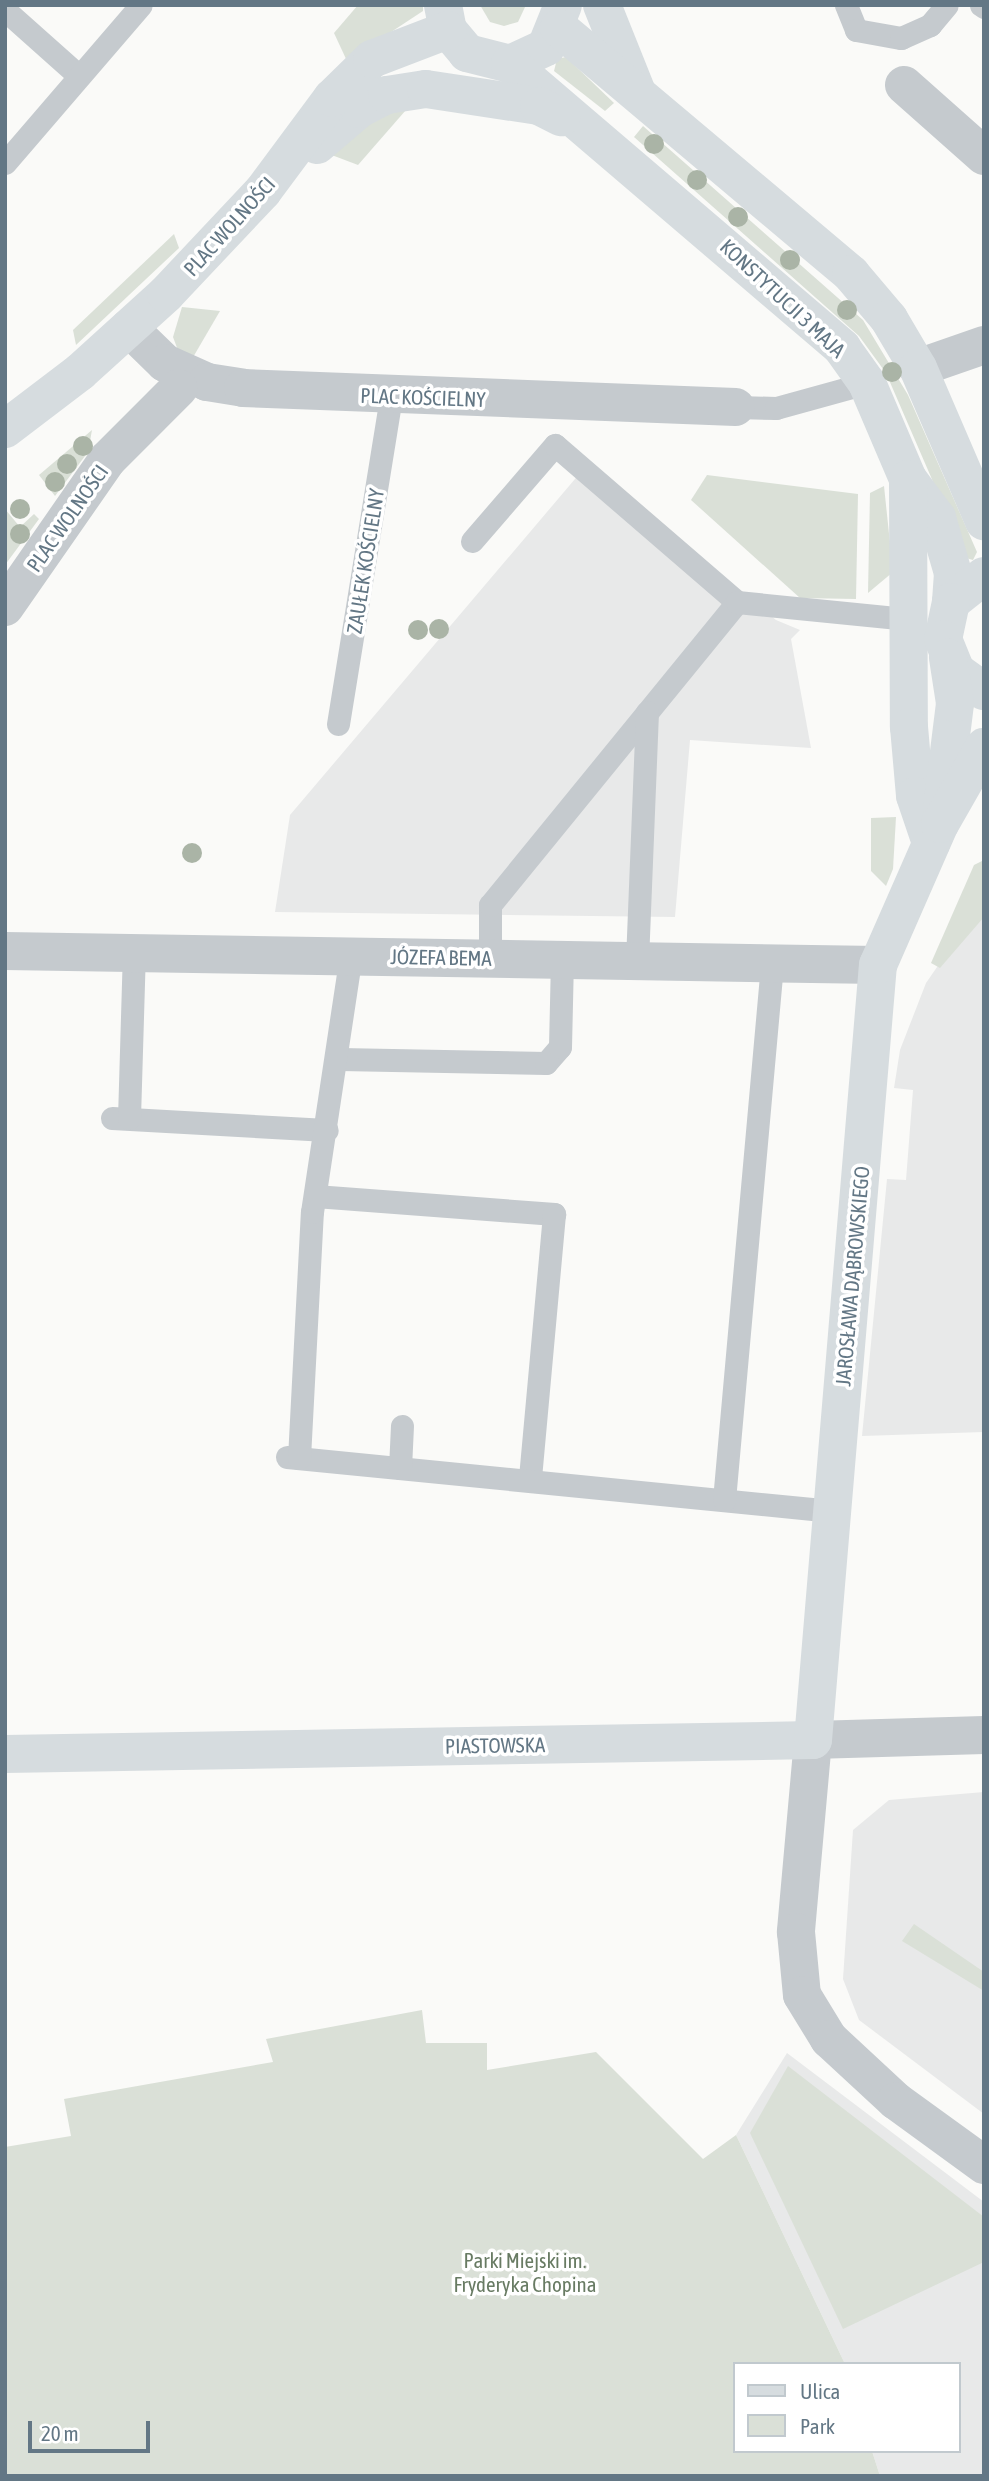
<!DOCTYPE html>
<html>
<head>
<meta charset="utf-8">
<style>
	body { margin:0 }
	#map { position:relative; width:989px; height:2481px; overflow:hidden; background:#fafaf8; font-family:"Asap Condensed",sans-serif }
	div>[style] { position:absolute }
	.built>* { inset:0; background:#e8e9e9 }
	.green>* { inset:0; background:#dae0d7 }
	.lane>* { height:23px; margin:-11.5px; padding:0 11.5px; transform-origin:11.5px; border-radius:11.5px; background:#c5cace }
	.street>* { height:38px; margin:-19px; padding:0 19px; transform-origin:19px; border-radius:19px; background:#c5cace }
	.secondary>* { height:38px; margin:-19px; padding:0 19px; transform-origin:19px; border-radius:19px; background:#d6dcdf }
	.trees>* { width:20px; height:20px; margin:-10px; border-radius:50%; background:#aab4a6 }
	span { translate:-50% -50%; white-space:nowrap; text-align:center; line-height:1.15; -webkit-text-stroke:7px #fff; paint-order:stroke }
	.street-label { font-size:21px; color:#637785 }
	.park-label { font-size:21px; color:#687b63 }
	.frame { position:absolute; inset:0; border:7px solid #637785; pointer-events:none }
	.legend { position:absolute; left:733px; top:2362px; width:228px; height:91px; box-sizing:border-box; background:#fff; border:2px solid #c1c9ce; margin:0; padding:9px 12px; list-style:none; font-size:21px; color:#637785 }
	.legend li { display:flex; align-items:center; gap:14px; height:35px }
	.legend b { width:35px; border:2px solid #c1c9ce }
	.scale { position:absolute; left:28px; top:2421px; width:122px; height:32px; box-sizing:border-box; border:4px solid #637785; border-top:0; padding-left:9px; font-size:21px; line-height:24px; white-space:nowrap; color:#637785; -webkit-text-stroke:5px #fff; paint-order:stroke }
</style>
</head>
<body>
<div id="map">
	<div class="built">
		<div style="clip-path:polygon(586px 466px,776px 620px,800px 630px,791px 639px,811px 748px,690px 740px,675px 917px,275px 912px,290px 815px)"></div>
		<div style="clip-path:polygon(984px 899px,984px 1432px,862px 1436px,887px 1179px,906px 1180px,913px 1090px,894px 1088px,900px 1050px,926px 983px)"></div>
		<div style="clip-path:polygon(984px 1792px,984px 2114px,859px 2020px,843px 1979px,853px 1830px,889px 1800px)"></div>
		<div style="clip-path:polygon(787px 2053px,984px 2202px,984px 2476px,880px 2476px,872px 2451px,959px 2451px,959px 2364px,845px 2364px,736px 2135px)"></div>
	</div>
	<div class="green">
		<div style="clip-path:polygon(358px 5px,423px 5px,423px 11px,347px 61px,334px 33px)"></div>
		<div style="clip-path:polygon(480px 5px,526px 5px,518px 22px,504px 26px,490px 22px)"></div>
		<div style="clip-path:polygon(566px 57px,614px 103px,605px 111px,554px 71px,557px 59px)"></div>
		<div style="clip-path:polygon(406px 110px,358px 165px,329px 154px,376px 116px)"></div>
		<div style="clip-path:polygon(643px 126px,863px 320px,908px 395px,977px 552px,973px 560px,966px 558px,886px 373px,859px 336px,634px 137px)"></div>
		<div style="clip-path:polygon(174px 234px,179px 248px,76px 345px,73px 330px)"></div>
		<div style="clip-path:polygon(182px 307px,220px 311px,192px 359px,179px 353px,173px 337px)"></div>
		<div style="clip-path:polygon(92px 430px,88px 452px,55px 496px,39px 475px)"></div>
		<div style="clip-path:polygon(707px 475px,858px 494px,856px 599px,800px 598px,691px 500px)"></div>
		<div style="clip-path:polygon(884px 486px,893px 572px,868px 593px,870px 493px)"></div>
		<div style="clip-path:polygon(5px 509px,20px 527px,34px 514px,39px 519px,5px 565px)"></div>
		<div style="clip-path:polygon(896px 817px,893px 869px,886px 886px,871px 871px,871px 818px)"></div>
		<div style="clip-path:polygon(984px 860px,984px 917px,940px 968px,931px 963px,974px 865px)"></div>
		<div style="clip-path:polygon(914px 1924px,984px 1972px,984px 1991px,902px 1941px)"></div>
		<div style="clip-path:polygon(422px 2010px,426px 2043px,487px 2043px,487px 2070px,596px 2052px,703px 2159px,736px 2135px,845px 2364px,735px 2364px,735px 2451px,872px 2451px,880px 2476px,5px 2476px,5px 2147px,71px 2136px,64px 2099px,273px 2062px,266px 2039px)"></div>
		<div style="clip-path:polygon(788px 2066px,984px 2217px,984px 2262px,843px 2329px,750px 2133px)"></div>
	</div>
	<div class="lane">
		<div style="left:846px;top:5px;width:27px;rotate:68deg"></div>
		<div style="left:856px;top:30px;width:46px;rotate:10.1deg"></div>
		<div style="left:901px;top:38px;width:32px;rotate:-24deg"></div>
		<div style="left:930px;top:25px;width:26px;rotate:-50deg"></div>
		<div style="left:981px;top:5px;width:4px;rotate:34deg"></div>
		<div style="left:5px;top:10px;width:99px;rotate:41.7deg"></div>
		<div style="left:5px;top:163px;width:208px;rotate:-49.3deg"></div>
		<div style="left:736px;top:407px;width:40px;rotate:1.4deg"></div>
		<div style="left:776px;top:408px;width:94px;rotate:-15.4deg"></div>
		<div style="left:472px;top:541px;width:127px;rotate:-49.2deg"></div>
		<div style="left:555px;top:445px;width:240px;rotate:40.8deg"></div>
		<div style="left:338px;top:724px;width:331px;rotate:-80.8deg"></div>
		<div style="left:490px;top:958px;width:53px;rotate:-90deg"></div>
		<div style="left:490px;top:905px;width:391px;rotate:-50.8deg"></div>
		<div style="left:737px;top:602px;width:172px;rotate:5.7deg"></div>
		<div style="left:637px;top:961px;width:249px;rotate:-87.7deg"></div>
		<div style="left:340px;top:1059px;width:206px;rotate:1.1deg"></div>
		<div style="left:546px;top:1063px;width:21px;rotate:-49deg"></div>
		<div style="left:560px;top:1047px;width:87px;rotate:-88.7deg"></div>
		<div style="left:112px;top:1118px;width:215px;rotate:3.2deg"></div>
		<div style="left:129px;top:1118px;width:166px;rotate:-88.3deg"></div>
		<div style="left:315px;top:1196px;width:240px;rotate:4.3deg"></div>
		<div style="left:554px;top:1214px;width:267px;rotate:95.2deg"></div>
		<div style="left:287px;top:1457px;width:548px;rotate:5.66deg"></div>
		<div style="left:299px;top:1458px;width:246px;rotate:-87deg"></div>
		<div style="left:312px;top:1212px;width:260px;rotate:-81.4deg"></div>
		<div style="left:400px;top:1468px;width:42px;rotate:-87.3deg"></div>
		<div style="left:724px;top:1500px;width:538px;rotate:-84.88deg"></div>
	</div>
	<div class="street">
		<div style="left:904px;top:85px;width:107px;rotate:41.6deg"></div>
		<div style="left:129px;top:328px;width:50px;rotate:44.2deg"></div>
		<div style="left:165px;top:363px;width:46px;rotate:24.3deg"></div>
		<div style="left:207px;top:382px;width:36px;rotate:9deg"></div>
		<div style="left:243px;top:388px;width:493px;rotate:2.2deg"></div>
		<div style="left:918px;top:368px;width:70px;rotate:-19.2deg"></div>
		<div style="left:5px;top:607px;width:180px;rotate:-55.2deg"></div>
		<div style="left:108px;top:459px;width:100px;rotate:-45deg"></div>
		<div style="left:5px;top:951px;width:873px;rotate:0.92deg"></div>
		<div style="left:984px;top:1735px;width:171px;rotate:178.3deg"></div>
		<div style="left:813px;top:1740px;width:193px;rotate:95.1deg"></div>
		<div style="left:796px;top:1932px;width:63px;rotate:84.6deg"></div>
		<div style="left:802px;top:1995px;width:52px;rotate:58.5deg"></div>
		<div style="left:829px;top:2039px;width:91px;rotate:42.8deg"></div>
		<div style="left:896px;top:2101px;width:109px;rotate:36deg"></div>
	</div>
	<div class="secondary">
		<div style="left:443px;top:5px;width:25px;rotate:79deg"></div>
		<div style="left:448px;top:30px;width:30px;rotate:50deg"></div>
		<div style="left:467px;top:53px;width:44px;rotate:14.3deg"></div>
		<div style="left:510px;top:64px;width:40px;rotate:-25deg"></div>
		<div style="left:546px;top:47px;width:45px;rotate:-68deg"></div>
		<div style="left:602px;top:5px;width:92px;rotate:68.2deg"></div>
		<div style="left:559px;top:28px;width:382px;rotate:40.1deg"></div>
		<div style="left:851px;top:274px;width:59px;rotate:49.8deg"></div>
		<div style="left:889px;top:319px;width:57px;rotate:59.4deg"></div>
		<div style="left:918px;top:368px;width:167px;rotate:66.7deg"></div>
		<div style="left:510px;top:64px;width:437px;rotate:40.5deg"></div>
		<div style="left:842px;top:348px;width:43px;rotate:54.5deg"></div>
		<div style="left:867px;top:383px;width:104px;rotate:66.9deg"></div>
		<div style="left:908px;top:479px;width:49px;rotate:53.4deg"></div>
		<div style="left:937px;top:518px;width:57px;rotate:73.8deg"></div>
		<div style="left:953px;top:573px;width:29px;rotate:94deg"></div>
		<div style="left:317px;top:145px;width:55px;rotate:-40.6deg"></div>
		<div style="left:359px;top:109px;width:31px;rotate:-27deg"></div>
		<div style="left:387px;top:95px;width:39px;rotate:-9deg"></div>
		<div style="left:426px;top:89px;width:114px;rotate:8.6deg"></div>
		<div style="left:539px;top:106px;width:25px;rotate:27deg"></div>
		<div style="left:5px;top:429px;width:94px;rotate:-37.2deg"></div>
		<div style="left:80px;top:372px;width:116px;rotate:-42.2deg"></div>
		<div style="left:166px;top:294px;width:141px;rotate:-46.7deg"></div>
		<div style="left:263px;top:191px;width:116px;rotate:-53.4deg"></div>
		<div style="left:332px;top:98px;width:56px;rotate:-44.3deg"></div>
		<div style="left:372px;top:59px;width:81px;rotate:-20.9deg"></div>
		<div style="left:908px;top:479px;width:248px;rotate:89.8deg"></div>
		<div style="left:909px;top:727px;width:69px;rotate:85deg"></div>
		<div style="left:915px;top:796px;width:50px;rotate:71.2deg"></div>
		<div style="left:984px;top:576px;width:42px;rotate:141.8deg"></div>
		<div style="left:951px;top:602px;width:38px;rotate:102deg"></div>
		<div style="left:943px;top:639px;width:35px;rotate:68deg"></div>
		<div style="left:956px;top:671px;width:34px;rotate:36deg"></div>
		<div style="left:942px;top:808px;width:106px;rotate:-82.9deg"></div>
		<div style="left:955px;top:703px;width:46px;rotate:-98.8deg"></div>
		<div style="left:5px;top:1754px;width:808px;rotate:-0.99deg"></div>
		<div style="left:813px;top:1740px;width:778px;rotate:-85.21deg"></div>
		<div style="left:878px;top:965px;width:154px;rotate:-66.3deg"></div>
		<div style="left:940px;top:824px;width:89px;rotate:-60.3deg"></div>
	</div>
	<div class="trees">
		<div style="left:654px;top:144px"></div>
		<div style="left:697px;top:180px"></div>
		<div style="left:738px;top:217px"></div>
		<div style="left:790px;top:260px"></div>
		<div style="left:847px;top:310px"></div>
		<div style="left:892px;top:372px"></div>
		<div style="left:83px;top:446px"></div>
		<div style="left:67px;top:464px"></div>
		<div style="left:55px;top:482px"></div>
		<div style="left:20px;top:509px"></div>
		<div style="left:20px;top:534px"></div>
		<div style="left:439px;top:629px"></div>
		<div style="left:418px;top:630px"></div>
		<div style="left:192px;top:853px"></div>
	</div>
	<div class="street-label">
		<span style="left:229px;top:226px;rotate:-48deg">PLAC WOLNOŚCI</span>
		<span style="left:783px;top:298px;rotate:43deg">KONSTYTUCJI 3 MAJA</span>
		<span style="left:423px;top:397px;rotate:2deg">PLAC KOŚCIELNY</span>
		<span style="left:67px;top:518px;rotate:-55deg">PLAC WOLNOŚCI</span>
		<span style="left:365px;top:561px;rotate:-81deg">ZAUŁEK KOŚCIELNY</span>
		<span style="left:441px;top:957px;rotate:1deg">JÓZEFA BEMA</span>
		<span style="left:852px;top:1276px;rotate:-85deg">JAROSŁAWA DĄBROWSKIEGO</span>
		<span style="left:495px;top:1745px;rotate:-1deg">PIASTOWSKA</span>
	</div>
	<div class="park-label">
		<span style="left:525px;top:2272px">Parki Miejski im.<br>Fryderyka Chopina</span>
	</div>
	<div class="frame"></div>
	<ul class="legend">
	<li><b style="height:9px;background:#d6dcdf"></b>Ulica</li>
	<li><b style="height:19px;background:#dae0d7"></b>Park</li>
	</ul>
	<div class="scale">20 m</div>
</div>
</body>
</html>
